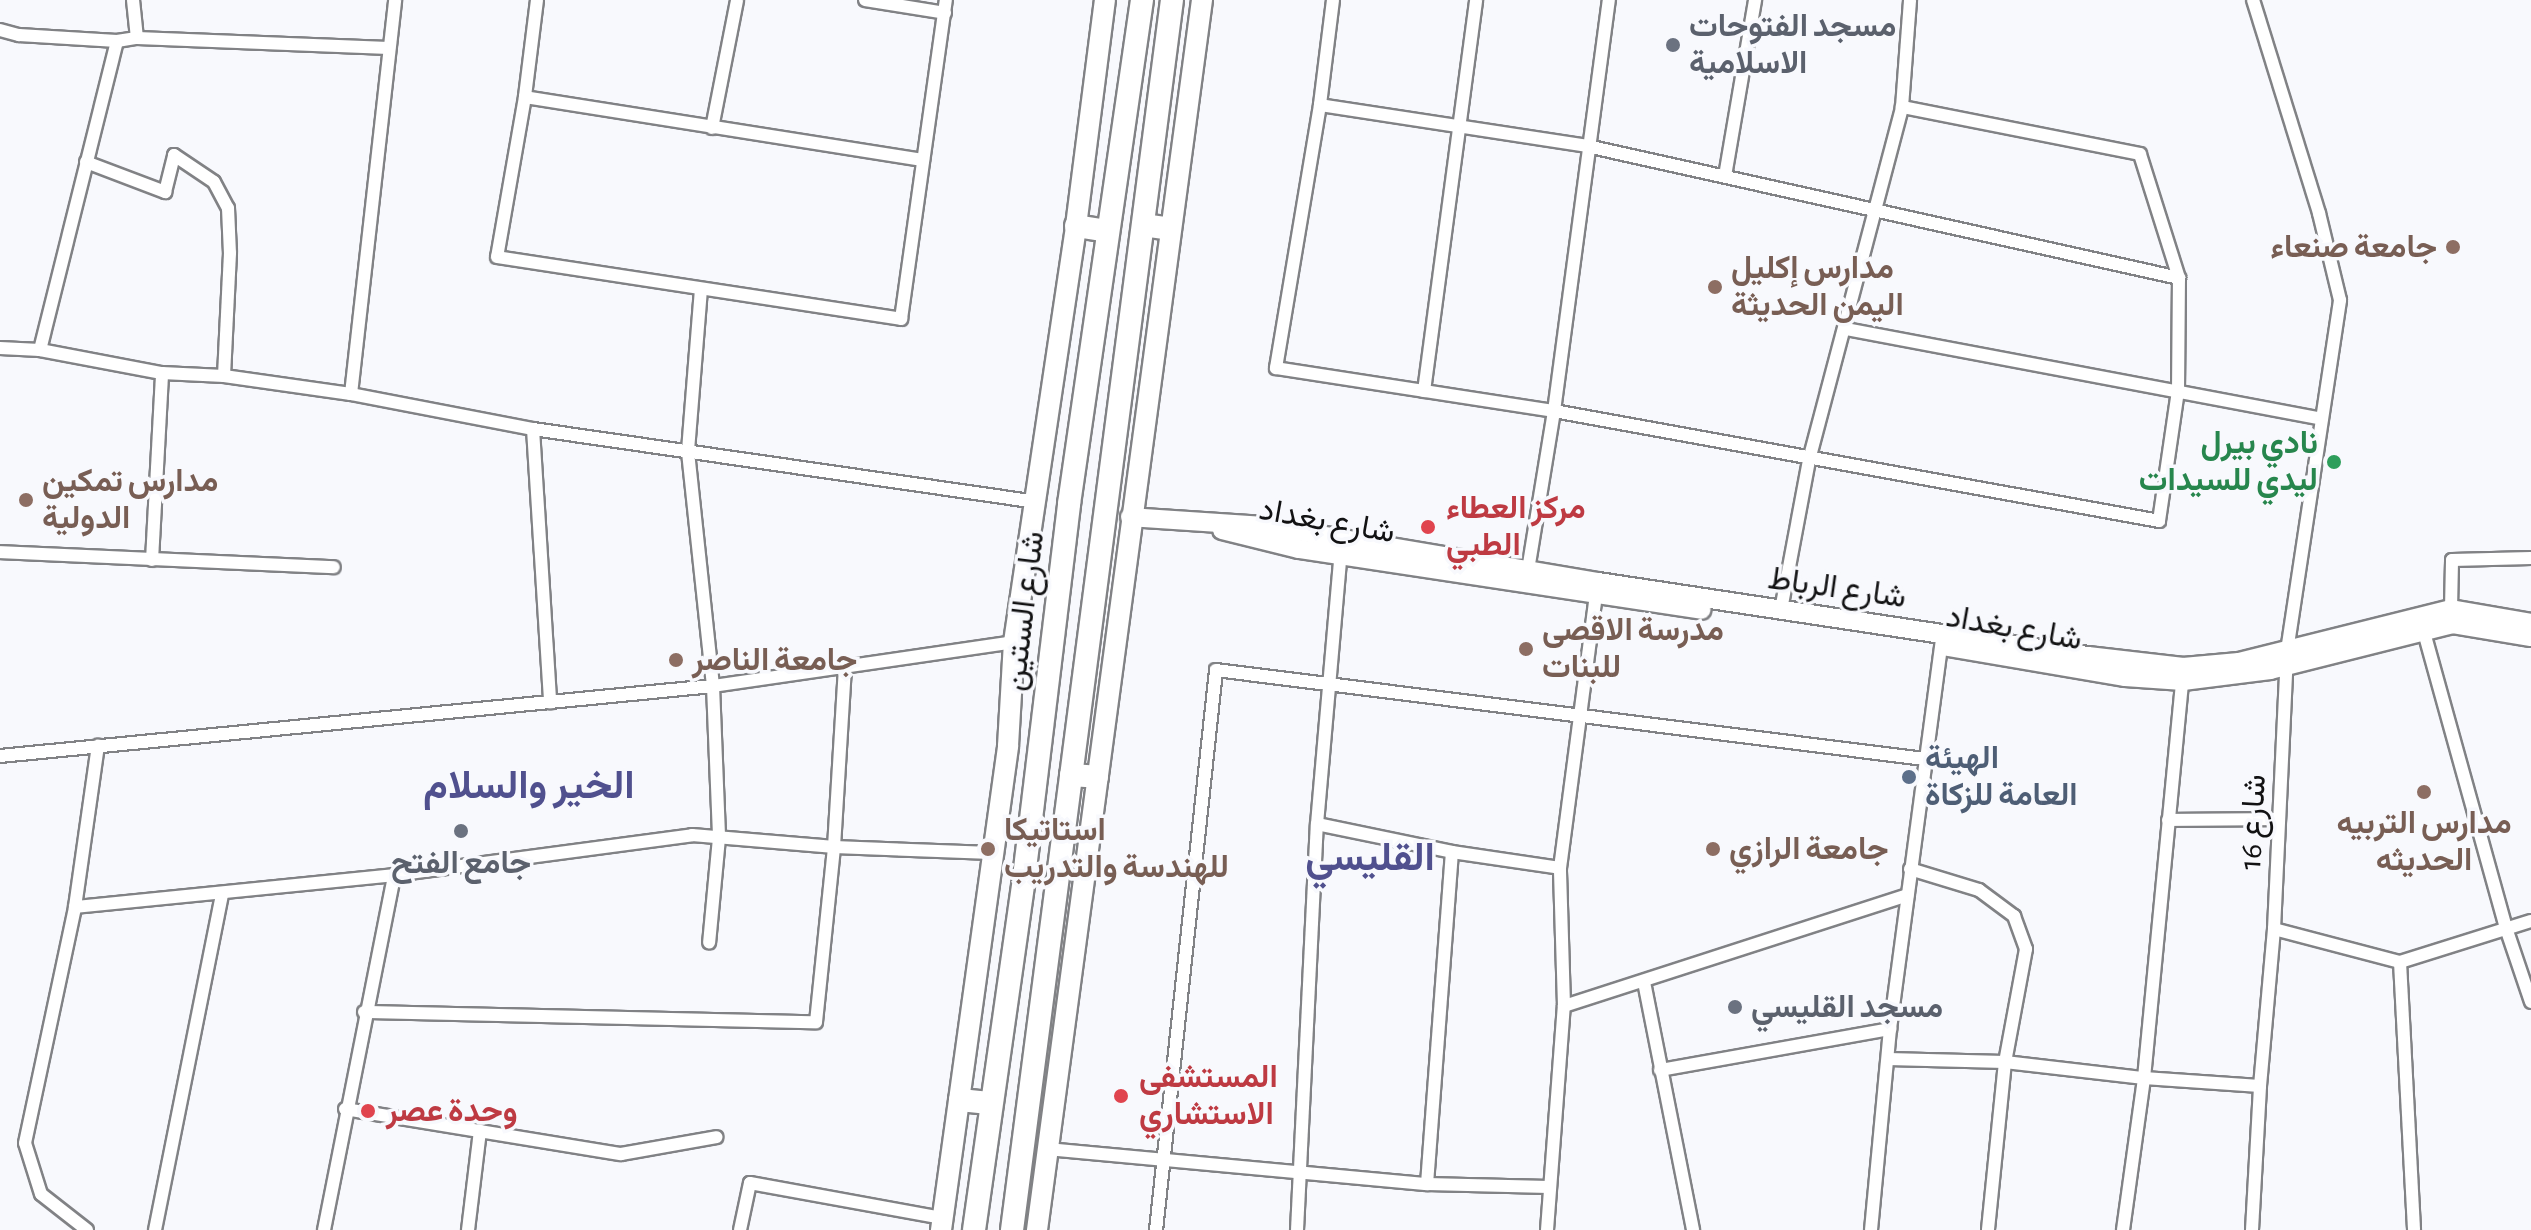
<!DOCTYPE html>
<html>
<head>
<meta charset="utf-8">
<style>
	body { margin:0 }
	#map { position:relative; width:2531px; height:1230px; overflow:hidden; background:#f8f9fd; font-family:"Alegreya Sans",Vazirmatn,sans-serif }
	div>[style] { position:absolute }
	.roads { filter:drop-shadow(2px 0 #818285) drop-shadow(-2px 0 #818285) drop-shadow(0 2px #818285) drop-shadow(0 -2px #818285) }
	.street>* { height:12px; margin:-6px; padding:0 6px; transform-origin:6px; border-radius:6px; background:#fff }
	.secondary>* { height:18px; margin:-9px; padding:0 9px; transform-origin:9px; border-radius:9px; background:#fff }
	.primary>* { height:20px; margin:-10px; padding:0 10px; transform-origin:10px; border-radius:10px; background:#fff }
	.highway>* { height:22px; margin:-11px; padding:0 11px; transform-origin:11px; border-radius:11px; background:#fff }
	.dots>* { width:22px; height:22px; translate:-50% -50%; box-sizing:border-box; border:4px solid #f8f9fd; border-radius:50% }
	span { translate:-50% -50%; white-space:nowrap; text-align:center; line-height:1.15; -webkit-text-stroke:7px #f8f9fd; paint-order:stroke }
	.worship-label { font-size:32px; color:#5b616d; font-weight:700 }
	.left { translate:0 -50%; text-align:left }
	.education-label { font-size:32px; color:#785e54; font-weight:700 }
	.right { translate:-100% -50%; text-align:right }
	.leisure-label { font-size:32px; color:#27864d; font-weight:700 }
	.health-label { font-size:32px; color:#be3a42; font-weight:700 }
	.street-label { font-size:32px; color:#121213 }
	.service-label { font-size:32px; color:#4e5e75; font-weight:700 }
	.district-label { font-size:40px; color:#50508e; font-weight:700 }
</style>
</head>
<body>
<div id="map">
	<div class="roads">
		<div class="street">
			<div style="left:133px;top:0;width:38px;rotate:84deg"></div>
			<div style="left:537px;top:0;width:98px;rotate:97.1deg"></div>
			<div style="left:525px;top:97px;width:162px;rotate:99.9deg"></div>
			<div style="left:497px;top:257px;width:409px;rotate:8.7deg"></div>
			<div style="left:901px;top:319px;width:322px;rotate:-82deg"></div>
			<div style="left:865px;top:0;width:81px;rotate:9.2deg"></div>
			<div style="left:1333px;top:0;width:106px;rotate:97.1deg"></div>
			<div style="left:1320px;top:105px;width:267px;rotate:99.5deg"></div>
			<div style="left:1276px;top:368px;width:281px;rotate:8.8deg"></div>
			<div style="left:1554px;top:411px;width:615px;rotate:10.3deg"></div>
			<div style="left:2159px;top:521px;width:131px;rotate:-81.7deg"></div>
			<div style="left:2178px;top:391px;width:113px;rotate:-89.5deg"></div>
			<div style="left:2179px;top:278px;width:130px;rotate:-107.5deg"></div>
			<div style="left:2140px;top:154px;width:243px;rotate:-168.8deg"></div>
			<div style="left:0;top:30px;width:20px;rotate:15deg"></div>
			<div style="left:19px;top:35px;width:98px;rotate:3.5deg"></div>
			<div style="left:117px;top:41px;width:20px;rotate:-9deg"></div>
			<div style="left:137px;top:38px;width:252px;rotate:2.3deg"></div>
			<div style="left:525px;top:97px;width:403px;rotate:9deg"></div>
			<div style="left:1320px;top:105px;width:270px;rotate:8.7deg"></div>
			<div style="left:1587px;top:146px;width:607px;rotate:12.57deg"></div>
			<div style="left:712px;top:128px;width:130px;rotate:-78.9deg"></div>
			<div style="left:86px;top:162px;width:85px;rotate:20.8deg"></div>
			<div style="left:165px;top:192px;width:38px;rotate:-76deg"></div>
			<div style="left:174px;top:155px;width:48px;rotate:34deg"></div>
			<div style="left:214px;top:182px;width:30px;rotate:62deg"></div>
			<div style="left:228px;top:208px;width:45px;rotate:87.5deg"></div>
			<div style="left:230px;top:253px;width:123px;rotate:92.8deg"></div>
			<div style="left:1725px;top:176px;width:179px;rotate:-80.3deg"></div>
			<div style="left:701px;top:289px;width:164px;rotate:94.6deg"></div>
			<div style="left:688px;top:452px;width:235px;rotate:83.9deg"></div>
			<div style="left:713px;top:686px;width:152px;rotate:87.7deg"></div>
			<div style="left:719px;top:838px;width:105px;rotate:95.4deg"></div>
			<div style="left:1846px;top:329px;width:484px;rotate:10.7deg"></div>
			<div style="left:0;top:348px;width:40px;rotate:2.9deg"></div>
			<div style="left:40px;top:350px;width:124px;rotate:10.7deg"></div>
			<div style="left:162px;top:373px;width:62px;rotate:2.8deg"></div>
			<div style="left:224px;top:376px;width:128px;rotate:8.1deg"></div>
			<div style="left:351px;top:394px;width:185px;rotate:10.9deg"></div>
			<div style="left:533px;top:429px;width:509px;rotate:8.24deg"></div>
			<div style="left:40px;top:350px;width:318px;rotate:-76deg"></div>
			<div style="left:1424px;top:391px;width:394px;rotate:-82.4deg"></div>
			<div style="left:351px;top:394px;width:396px;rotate:-83.6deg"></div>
			<div style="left:533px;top:429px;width:274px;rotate:86.4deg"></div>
			<div style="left:0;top:552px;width:334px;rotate:2.6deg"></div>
			<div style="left:152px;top:560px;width:187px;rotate:-86.9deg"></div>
			<div style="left:1528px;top:570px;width:161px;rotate:-80.7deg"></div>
			<div style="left:1554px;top:411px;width:415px;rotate:-82.4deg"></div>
			<div style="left:2451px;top:609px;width:49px;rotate:-88.8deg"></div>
			<div style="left:2452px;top:560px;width:79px;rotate:-1.5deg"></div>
			<div style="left:1781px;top:610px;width:153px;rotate:-79.4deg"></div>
			<div style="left:1809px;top:460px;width:365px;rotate:-75.2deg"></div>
			<div style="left:1902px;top:107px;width:107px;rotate:-85.7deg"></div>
			<div style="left:2422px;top:625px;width:314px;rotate:74.5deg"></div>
			<div style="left:2506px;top:928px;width:78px;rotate:71.3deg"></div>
			<div style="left:0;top:756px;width:716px;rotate:-5.61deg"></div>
			<div style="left:713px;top:686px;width:304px;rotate:-8.3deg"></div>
			<div style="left:2168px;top:820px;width:111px;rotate:-0.5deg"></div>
			<div style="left:1317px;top:824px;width:138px;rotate:11.7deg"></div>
			<div style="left:1452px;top:852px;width:109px;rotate:8.4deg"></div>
			<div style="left:1910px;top:869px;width:72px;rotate:16.9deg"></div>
			<div style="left:1979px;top:890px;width:44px;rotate:36.6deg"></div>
			<div style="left:2014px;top:916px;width:35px;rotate:70deg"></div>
			<div style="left:2026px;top:949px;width:115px;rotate:100.5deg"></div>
			<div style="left:2005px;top:1062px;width:169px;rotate:95.8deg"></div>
			<div style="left:75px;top:907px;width:321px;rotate:-5.7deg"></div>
			<div style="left:394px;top:875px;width:301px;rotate:-7.6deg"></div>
			<div style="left:692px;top:835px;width:143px;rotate:4.8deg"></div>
			<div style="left:834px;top:847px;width:158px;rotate:2.2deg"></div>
			<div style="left:2274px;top:929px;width:130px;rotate:14.7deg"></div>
			<div style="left:2400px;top:962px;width:137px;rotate:-17.4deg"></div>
			<div style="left:2400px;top:962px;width:268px;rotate:87deg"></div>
			<div style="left:1644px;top:982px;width:253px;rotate:78.8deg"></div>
			<div style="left:1564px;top:1006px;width:361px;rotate:-17.9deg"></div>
			<div style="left:364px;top:1012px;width:452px;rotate:1.3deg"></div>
			<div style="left:816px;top:1022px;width:176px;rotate:-84.1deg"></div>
			<div style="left:834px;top:847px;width:178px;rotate:-86.5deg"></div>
			<div style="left:1888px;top:1059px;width:117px;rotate:1.5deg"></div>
			<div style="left:2005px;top:1062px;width:140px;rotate:6.6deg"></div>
			<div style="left:2144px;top:1078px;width:116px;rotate:3.9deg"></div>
			<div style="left:1660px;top:1070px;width:234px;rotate:-10.1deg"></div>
			<div style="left:345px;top:1109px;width:280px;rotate:9.3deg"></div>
			<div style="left:621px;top:1154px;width:97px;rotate:-10deg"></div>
			<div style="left:1047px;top:1149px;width:382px;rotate:5.3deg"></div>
			<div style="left:1427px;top:1184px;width:122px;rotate:1.4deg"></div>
			<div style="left:1427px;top:1184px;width:333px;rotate:-85.7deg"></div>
			<div style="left:87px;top:1230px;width:58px;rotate:-142deg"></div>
			<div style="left:41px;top:1194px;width:53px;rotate:-107.4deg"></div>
			<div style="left:25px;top:1143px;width:241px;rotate:-78deg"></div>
			<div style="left:75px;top:907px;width:163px;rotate:-81.9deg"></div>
			<div style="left:155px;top:1230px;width:343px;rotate:-78.7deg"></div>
			<div style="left:324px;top:1230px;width:362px;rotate:-78.8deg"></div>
			<div style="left:468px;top:1230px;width:100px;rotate:-83.1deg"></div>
			<div style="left:740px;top:1230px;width:48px;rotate:-78deg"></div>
			<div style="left:750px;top:1183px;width:196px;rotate:10.3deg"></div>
			<div style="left:1156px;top:1230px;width:563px;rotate:-83.88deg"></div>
			<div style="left:1216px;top:670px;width:714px;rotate:7.16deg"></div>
			<div style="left:1297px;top:1230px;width:406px;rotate:-87.2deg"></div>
			<div style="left:1317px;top:824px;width:274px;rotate:-85deg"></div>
			<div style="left:1547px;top:1230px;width:225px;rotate:-85.7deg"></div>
			<div style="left:1564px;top:1006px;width:138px;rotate:-91.7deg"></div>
			<div style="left:1560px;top:868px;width:282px;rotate:-82.5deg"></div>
			<div style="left:1871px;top:1230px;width:202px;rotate:-84.6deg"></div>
			<div style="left:1890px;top:1029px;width:394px;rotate:-82.4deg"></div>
			<div style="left:2123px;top:1230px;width:153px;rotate:-82.1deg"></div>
			<div style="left:2144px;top:1078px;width:406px;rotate:-84.5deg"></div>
			<div style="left:2252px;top:1230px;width:144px;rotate:-86.8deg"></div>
			<div style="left:2260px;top:1086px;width:158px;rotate:-84.9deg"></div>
			<div style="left:2274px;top:929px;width:278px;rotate:-87.3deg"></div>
			<div style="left:2287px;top:651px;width:355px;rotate:-81.4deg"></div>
			<div style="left:2340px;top:300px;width:89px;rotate:-103.6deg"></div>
			<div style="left:2319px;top:213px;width:223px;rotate:-107.2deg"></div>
		</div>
		<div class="secondary">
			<div style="left:1130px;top:517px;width:137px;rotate:3.8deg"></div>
			<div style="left:1267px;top:526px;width:336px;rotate:9.6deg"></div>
			<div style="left:1598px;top:582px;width:496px;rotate:8.6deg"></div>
			<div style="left:2088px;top:656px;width:96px;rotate:6.6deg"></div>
			<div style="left:2183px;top:667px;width:56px;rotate:-5.1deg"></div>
			<div style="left:2239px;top:662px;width:219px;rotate:-14deg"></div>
			<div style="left:2451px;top:609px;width:81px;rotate:9.9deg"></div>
			<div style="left:1222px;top:530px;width:79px;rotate:13.9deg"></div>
			<div style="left:1299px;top:549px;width:407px;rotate:8.6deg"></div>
			<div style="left:1948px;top:647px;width:180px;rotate:9.6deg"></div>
			<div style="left:2125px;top:677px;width:58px;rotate:3.9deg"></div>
			<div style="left:2183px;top:681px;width:88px;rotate:-7.2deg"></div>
			<div style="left:2270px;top:670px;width:189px;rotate:-14.1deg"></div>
			<div style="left:2453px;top:624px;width:79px;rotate:9.5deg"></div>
		</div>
		<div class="primary">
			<div style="left:941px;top:1230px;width:489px;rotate:-82.1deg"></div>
			<div style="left:1008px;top:746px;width:104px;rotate:-86.7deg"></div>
			<div style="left:1014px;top:642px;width:421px;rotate:-81.5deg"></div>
			<div style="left:1076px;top:226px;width:228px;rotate:-82.7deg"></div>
			<div style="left:1037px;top:1230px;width:1241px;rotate:-82.36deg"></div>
		</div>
		<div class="highway">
			<div style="left:1143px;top:225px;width:27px;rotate:8deg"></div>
			<div style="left:1076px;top:226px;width:32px;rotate:9deg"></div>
			<div style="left:1071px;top:775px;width:26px;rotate:4deg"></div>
			<div style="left:960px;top:1100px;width:29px;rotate:6deg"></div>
			<div style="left:974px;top:1230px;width:357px;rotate:-81.9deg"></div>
			<div style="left:1024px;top:877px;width:376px;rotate:-83.1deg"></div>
			<div style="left:1069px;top:504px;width:509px;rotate:-81.76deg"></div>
			<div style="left:1012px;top:1230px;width:1240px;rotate:-82.59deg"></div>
		</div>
	</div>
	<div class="dots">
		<div style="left:1673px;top:45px;background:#6b7280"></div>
		<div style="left:2453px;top:247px;background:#8d6e63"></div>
		<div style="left:1715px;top:287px;background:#8d6e63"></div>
		<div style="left:2334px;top:462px;background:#2e9e5b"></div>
		<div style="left:26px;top:500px;background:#8d6e63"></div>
		<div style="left:1428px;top:527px;background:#e0444e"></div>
		<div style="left:1526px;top:649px;background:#8d6e63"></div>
		<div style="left:676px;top:660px;background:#8d6e63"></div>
		<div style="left:1909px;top:777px;background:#5c6f8a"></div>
		<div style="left:2424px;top:792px;background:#8d6e63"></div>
		<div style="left:461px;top:831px;background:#6b7280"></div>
		<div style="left:988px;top:849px;background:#8d6e63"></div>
		<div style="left:1713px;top:849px;background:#8d6e63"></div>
		<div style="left:1735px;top:1007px;background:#6b7280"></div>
		<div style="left:1121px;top:1096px;background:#e0444e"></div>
		<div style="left:368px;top:1111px;background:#e0444e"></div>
	</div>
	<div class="worship-label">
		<span class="left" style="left:1689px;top:45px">مسجد الفتوحات<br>الاسلامية</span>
		<span style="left:461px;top:863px">جامع الفتح</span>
		<span class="left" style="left:1751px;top:1007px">مسجد القليسي</span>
	</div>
	<div class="education-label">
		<span class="right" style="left:2437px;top:247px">جامعة صنعاء</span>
		<span class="left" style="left:1731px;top:287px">مدارس إكليل<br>اليمن الحديثة</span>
		<span class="left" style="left:42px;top:500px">مدارس تمكين<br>الدولية</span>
		<span class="left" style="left:1542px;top:649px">مدرسة الاقصى<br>للبنات</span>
		<span class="left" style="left:692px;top:660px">جامعة الناصر</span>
		<span style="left:2424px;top:842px">مدارس التربيه<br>الحديثه</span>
		<span class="left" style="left:1004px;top:849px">استاتيكا<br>للهندسة والتدريب</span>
		<span class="left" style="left:1729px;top:849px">جامعة الرازي</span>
	</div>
	<div class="leisure-label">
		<span class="right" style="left:2318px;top:462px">نادي بيرل<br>ليدي للسيدات</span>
	</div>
	<div class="health-label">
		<span class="left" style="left:1446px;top:527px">مركز العطاء<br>الطبي</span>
		<span class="left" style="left:1139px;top:1096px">المستشفى<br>الاستشاري</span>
		<span class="left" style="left:386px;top:1111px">وحدة عصر</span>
	</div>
	<div class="street-label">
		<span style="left:1327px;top:521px;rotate:10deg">شارع بغداد</span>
		<span style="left:1837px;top:588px;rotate:8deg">شارع الرباط</span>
		<span style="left:1024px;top:611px;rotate:-83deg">شارع الستين</span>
		<span style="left:2014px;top:628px;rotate:10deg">شارع بغداد</span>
		<span style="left:2253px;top:822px;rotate:-87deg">شارع 16</span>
	</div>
	<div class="service-label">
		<span class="left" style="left:1925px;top:777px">الهيئة<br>العامة للزكاة</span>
	</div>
	<div class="district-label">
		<span style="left:529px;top:786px">الخير والسلام</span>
		<span style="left:1370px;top:858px">القليسي</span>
	</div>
</div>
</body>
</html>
